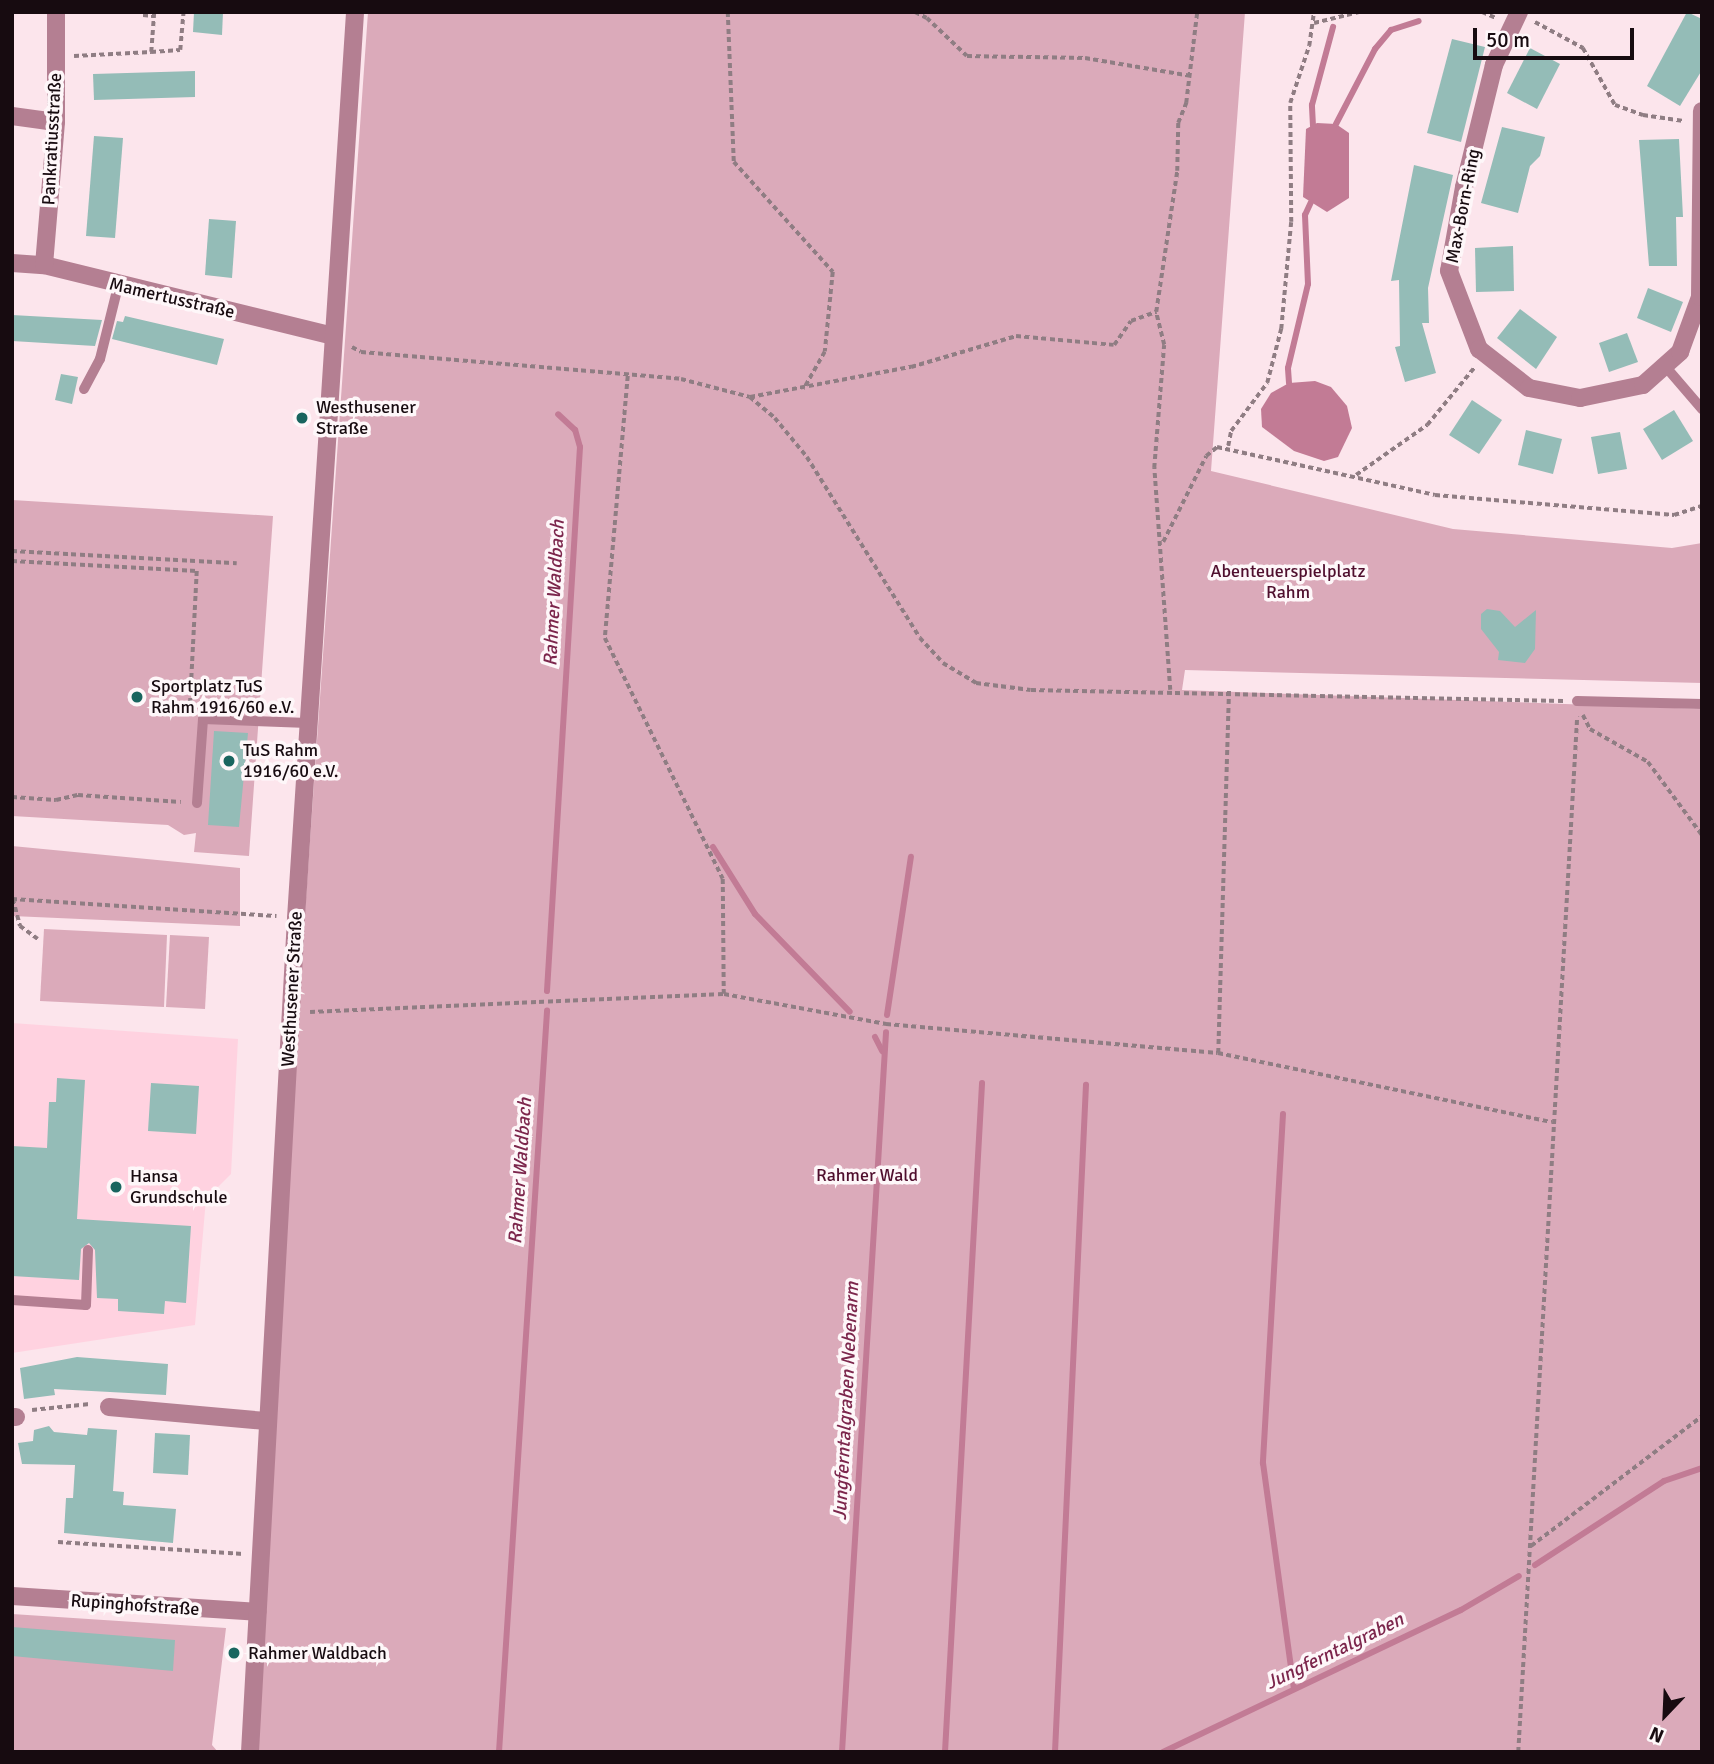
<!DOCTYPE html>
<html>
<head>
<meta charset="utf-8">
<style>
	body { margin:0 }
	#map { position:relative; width:1714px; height:1764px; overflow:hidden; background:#fce5ec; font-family:Signika,sans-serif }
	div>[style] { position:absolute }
	.built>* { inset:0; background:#ffd2e0 }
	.green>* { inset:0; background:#dbaaba }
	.water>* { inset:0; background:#c27b95 }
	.stream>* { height:6px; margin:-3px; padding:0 3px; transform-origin:3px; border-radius:3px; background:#c27b95 }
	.building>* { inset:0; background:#94bcb7 }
	.path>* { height:3.5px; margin-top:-1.75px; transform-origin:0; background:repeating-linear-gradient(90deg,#8f7d83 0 5px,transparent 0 8.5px) }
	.lane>* { height:10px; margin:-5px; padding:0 5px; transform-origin:5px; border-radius:5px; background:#b47f92 }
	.street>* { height:18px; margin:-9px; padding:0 9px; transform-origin:9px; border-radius:9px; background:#b47f92 }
	.dots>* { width:19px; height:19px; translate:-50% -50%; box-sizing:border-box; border:4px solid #fef7f9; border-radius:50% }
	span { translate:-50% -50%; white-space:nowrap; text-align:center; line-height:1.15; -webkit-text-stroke:7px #fef7f9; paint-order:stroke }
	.street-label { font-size:18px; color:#170b10 }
	.poi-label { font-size:18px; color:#170b10 }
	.left { translate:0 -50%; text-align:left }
	.park-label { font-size:18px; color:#4f0e2d }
	.water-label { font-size:19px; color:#7c264c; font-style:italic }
	.frame { position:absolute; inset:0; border:14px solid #170b10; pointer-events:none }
	.north { position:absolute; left:1630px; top:1680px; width:70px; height:70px; -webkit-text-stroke:5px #fef7f9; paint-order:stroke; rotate:203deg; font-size:19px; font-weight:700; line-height:28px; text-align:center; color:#170b10 }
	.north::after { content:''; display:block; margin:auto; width:24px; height:32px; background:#170b10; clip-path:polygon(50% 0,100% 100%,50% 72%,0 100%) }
	.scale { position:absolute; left:1473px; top:28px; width:161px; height:32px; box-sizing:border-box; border:4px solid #170b10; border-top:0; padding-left:9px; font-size:21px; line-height:24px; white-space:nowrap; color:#170b10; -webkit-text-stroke:5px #fef7f9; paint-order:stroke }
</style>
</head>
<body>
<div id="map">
	<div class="built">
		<div style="clip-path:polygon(12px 1023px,238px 1039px,231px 1174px,206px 1199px,195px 1325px,12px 1353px)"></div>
	</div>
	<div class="green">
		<div style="clip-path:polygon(368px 12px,1245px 12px,1211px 471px,1453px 529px,1672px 548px,1702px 543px,1702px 683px,1185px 670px,1182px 690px,1702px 709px,1702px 1752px,255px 1752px,298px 1012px)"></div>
		<div style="clip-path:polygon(12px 500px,273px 516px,249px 856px,194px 852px,196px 833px,184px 835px,168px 825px,12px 816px)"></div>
		<div style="clip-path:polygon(12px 846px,240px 868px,240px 926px,12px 916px)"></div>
		<div style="clip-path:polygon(44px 929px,167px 935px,164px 1007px,40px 1001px)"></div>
		<div style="clip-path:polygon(170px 935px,209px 937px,205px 1009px,166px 1007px)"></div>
		<div style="clip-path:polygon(12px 1614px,226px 1628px,212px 1745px,218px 1752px,12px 1752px)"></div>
	</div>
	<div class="water">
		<div style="clip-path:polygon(1317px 123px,1336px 124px,1349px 133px,1349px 198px,1327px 212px,1303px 197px,1306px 129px)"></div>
		<div style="clip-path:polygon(1315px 381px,1331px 387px,1347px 406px,1352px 428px,1338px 457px,1324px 461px,1294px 451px,1262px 427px,1261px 409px,1271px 393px,1289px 383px)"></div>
	</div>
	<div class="stream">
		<div style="left:1336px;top:124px;width:85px;rotate:-62.5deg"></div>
		<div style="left:1375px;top:49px;width:25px;rotate:-50deg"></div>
		<div style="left:1391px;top:30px;width:29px;rotate:-18deg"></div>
		<div style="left:1313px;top:126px;width:21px;rotate:-93deg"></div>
		<div style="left:1312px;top:105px;width:81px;rotate:-74.9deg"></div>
		<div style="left:1289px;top:383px;width:15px;rotate:-94deg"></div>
		<div style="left:1288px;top:368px;width:86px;rotate:-76.6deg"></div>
		<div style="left:1308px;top:284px;width:69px;rotate:-92.5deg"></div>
		<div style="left:1305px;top:215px;width:14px;rotate:-65deg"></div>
		<div style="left:713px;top:847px;width:79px;rotate:57.9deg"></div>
		<div style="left:755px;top:914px;width:136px;rotate:45.9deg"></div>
		<div style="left:547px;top:991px;width:545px;rotate:-86.53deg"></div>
		<div style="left:580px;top:447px;width:18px;rotate:-106deg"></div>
		<div style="left:575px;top:430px;width:23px;rotate:-137deg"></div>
		<div style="left:887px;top:1015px;width:160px;rotate:-81.4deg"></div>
		<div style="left:875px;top:1037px;width:16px;rotate:63deg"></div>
		<div style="left:1283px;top:1114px;width:350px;rotate:93.3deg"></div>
		<div style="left:1263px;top:1463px;width:228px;rotate:82.2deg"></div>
		<div style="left:1535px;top:1565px;width:154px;rotate:-33.1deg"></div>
		<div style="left:1664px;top:1481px;width:40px;rotate:-18.9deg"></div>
		<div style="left:499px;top:1752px;width:743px;rotate:-86.29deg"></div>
		<div style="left:842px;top:1752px;width:721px;rotate:-86.5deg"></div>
		<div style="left:945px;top:1752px;width:670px;rotate:-86.83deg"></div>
		<div style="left:1055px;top:1752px;width:668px;rotate:-87.34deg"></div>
		<div style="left:1163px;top:1752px;width:330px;rotate:-25.5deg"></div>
		<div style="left:1461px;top:1610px;width:67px;rotate:-30.4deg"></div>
	</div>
	<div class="building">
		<div style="clip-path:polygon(194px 12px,223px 12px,222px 35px,193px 32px)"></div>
		<div style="clip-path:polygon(1687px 12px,1702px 19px,1702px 70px,1680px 106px,1647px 86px)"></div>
		<div style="clip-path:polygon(1452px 39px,1485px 47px,1461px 142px,1427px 133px)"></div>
		<div style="clip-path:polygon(1530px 48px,1560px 64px,1537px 109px,1507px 93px)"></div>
		<div style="clip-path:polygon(195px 71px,195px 97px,94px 100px,93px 74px)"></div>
		<div style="clip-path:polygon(1502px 127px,1545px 137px,1540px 156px,1530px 166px,1518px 213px,1481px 203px)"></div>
		<div style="clip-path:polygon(94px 136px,123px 138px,115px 238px,86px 236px)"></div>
		<div style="clip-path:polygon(1679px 139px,1683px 217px,1676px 217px,1677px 266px,1649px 266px,1639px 140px)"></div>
		<div style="clip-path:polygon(1414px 165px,1453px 175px,1428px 288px,1429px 323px,1422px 323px,1436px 373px,1405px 382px,1395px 347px,1400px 346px,1399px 280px,1391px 281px)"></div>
		<div style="clip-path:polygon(209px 219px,236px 221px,232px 278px,205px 275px)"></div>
		<div style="clip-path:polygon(1513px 246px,1514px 291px,1476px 292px,1475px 248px)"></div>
		<div style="clip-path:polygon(1648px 288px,1683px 302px,1671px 332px,1637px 318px)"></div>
		<div style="clip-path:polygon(1520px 309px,1557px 337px,1536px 369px,1497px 338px)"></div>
		<div style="clip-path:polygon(12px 315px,102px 320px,95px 346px,12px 341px)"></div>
		<div style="clip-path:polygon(125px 316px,224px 339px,217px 365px,112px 339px,117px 321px,123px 322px)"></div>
		<div style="clip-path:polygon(1627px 333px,1638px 362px,1609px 372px,1599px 343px)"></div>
		<div style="clip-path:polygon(61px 374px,78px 377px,72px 404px,55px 400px)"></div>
		<div style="clip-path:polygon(1472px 400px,1502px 420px,1479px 454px,1449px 435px)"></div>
		<div style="clip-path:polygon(1674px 410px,1693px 441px,1662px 460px,1643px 429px)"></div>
		<div style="clip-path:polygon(1526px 430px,1562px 439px,1553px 474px,1518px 465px)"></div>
		<div style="clip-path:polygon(1620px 432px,1627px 469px,1598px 474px,1591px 437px)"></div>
		<div style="clip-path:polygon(1487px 609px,1500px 611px,1515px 627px,1536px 610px,1535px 649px,1525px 663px,1498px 660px,1499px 652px,1481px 629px,1481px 614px)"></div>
		<div style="clip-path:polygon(214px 731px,248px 733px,239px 827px,208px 825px)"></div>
		<div style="clip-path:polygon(57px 1078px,85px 1080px,77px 1219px,191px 1226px,186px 1303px,165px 1301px,164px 1314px,118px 1311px,118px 1299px,97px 1298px,95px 1250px,89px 1243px,81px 1249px,79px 1280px,12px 1276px,12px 1146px,47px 1148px,49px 1102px,56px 1102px)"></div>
		<div style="clip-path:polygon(151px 1083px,199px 1086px,196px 1134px,148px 1131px)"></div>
		<div style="clip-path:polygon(77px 1357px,168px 1364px,166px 1395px,54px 1389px,55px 1395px,24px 1399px,20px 1368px)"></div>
		<div style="clip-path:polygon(49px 1426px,54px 1432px,87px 1435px,88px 1428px,117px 1430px,113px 1491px,124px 1492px,123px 1505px,176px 1509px,173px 1543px,64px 1533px,66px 1498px,73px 1498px,75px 1465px,22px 1464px,18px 1443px,33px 1441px,34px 1430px)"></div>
		<div style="clip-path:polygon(155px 1433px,190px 1435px,188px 1475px,153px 1473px)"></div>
		<div style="clip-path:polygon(12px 1627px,175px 1640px,173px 1671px,12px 1656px)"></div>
	</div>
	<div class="path">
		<div style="left:728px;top:12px;width:150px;rotate:87.7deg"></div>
		<div style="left:734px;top:162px;width:148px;rotate:48deg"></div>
		<div style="left:833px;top:272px;width:80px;rotate:95.7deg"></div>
		<div style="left:825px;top:352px;width:43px;rotate:119.6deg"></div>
		<div style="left:915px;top:12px;width:13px;rotate:27deg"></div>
		<div style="left:927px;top:18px;width:55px;rotate:43.5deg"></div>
		<div style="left:967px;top:56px;width:118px;rotate:1deg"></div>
		<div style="left:1085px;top:58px;width:108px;rotate:9.6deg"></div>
		<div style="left:1482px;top:12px;width:15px;rotate:23deg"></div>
		<div style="left:143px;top:15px;width:10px;rotate:6deg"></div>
		<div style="left:1535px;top:22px;width:55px;rotate:28.4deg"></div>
		<div style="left:1583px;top:48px;width:65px;rotate:60.7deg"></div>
		<div style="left:1615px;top:105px;width:30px;rotate:20deg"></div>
		<div style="left:1643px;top:115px;width:41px;rotate:8.3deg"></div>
		<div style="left:1314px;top:23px;width:46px;rotate:-13.7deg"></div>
		<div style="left:151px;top:52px;width:29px;rotate:-4deg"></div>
		<div style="left:180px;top:50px;width:38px;rotate:-85deg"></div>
		<div style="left:74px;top:56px;width:77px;rotate:-3deg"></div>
		<div style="left:151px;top:52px;width:40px;rotate:-85.7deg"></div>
		<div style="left:352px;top:347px;width:10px;rotate:29deg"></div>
		<div style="left:361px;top:352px;width:321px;rotate:4.8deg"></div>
		<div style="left:681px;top:379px;width:71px;rotate:14.6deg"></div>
		<div style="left:750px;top:397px;width:33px;rotate:40deg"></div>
		<div style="left:775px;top:418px;width:50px;rotate:50.6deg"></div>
		<div style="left:807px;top:457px;width:213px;rotate:58deg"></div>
		<div style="left:920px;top:638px;width:34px;rotate:47deg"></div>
		<div style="left:943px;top:663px;width:39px;rotate:31deg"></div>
		<div style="left:976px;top:683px;width:55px;rotate:7.3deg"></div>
		<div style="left:1031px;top:690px;width:533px;rotate:1.18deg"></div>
		<div style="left:628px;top:376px;width:263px;rotate:95deg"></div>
		<div style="left:605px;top:638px;width:268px;rotate:63.9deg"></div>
		<div style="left:723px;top:879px;width:115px;rotate:89.5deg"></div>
		<div style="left:750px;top:397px;width:164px;rotate:-10.6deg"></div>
		<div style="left:911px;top:367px;width:109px;rotate:-16.4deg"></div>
		<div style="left:1016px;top:336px;width:98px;rotate:5.2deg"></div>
		<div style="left:1114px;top:345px;width:29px;rotate:-55deg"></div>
		<div style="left:1131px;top:321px;width:27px;rotate:-20deg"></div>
		<div style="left:1228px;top:446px;width:15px;rotate:-79deg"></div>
		<div style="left:1231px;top:431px;width:60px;rotate:-53.1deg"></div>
		<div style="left:1267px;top:383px;width:56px;rotate:-75.5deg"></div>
		<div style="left:1281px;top:329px;width:107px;rotate:-84.7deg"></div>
		<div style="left:1291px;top:222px;width:119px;rotate:-90.5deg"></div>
		<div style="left:1290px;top:103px;width:60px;rotate:-71.6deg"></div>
		<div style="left:1309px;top:46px;width:34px;rotate:-82deg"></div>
		<div style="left:1356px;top:475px;width:87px;rotate:-35.2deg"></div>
		<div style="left:1427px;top:425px;width:74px;rotate:-50.5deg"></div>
		<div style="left:1163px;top:542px;width:96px;rotate:-63.4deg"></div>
		<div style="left:1206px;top:456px;width:14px;rotate:-39deg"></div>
		<div style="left:1217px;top:447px;width:223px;rotate:12.4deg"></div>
		<div style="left:1435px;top:495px;width:240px;rotate:4.8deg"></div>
		<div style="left:1674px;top:515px;width:29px;rotate:-18deg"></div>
		<div style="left:12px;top:551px;width:225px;rotate:3.1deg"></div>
		<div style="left:12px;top:561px;width:185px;rotate:3.1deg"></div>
		<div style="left:197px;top:571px;width:138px;rotate:92.9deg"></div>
		<div style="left:1170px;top:690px;width:223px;rotate:-94.1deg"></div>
		<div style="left:1154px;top:468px;width:123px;rotate:-85.4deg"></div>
		<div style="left:1164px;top:345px;width:34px;rotate:-104deg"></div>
		<div style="left:1156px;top:312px;width:143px;rotate:-81.5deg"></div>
		<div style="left:1177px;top:171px;width:48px;rotate:-88.8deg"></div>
		<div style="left:1178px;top:123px;width:22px;rotate:-68deg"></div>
		<div style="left:1186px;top:103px;width:92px;rotate:-83.1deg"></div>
		<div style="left:1583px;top:715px;width:16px;rotate:63deg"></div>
		<div style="left:1590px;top:729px;width:67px;rotate:29.6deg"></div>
		<div style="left:1648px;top:762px;width:91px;rotate:53.5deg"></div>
		<div style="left:12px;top:797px;width:44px;rotate:3.9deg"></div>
		<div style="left:56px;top:800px;width:23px;rotate:-13deg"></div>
		<div style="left:78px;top:795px;width:103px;rotate:3.9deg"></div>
		<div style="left:12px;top:899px;width:265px;rotate:3.7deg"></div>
		<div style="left:13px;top:899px;width:28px;rotate:75deg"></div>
		<div style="left:20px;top:926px;width:22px;rotate:36deg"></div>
		<div style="left:310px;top:1012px;width:414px;rotate:-2.5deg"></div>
		<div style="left:724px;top:994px;width:165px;rotate:10.5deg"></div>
		<div style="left:886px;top:1024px;width:333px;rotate:5deg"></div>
		<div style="left:1218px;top:1053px;width:341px;rotate:11.7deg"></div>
		<div style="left:1218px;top:1053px;width:362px;rotate:-88.3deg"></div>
		<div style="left:32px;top:1410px;width:58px;rotate:-5.9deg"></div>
		<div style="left:58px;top:1542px;width:186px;rotate:3.7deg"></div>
		<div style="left:1531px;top:1546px;width:215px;rotate:-37.2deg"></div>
		<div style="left:1518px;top:1752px;width:1037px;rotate:-86.74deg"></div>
	</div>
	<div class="lane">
		<div style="left:1665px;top:366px;width:57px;rotate:49.3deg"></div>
		<div style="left:84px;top:389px;width:34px;rotate:-62deg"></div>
		<div style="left:100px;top:359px;width:75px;rotate:-76.1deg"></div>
		<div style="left:1577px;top:701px;width:125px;rotate:1.4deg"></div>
		<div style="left:197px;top:803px;width:84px;rotate:-85.9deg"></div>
		<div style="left:203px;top:719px;width:105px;rotate:2.2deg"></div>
		<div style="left:12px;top:1300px;width:74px;rotate:3.9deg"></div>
		<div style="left:86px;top:1305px;width:55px;rotate:-87.9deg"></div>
	</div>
	<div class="street">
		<div style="left:1519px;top:12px;width:59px;rotate:115.3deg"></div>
		<div style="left:1494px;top:65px;width:126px;rotate:103.8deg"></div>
		<div style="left:1464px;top:187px;width:85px;rotate:100.1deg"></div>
		<div style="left:1449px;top:271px;width:84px;rotate:69deg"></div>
		<div style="left:1479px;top:349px;width:63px;rotate:38deg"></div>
		<div style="left:1529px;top:388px;width:52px;rotate:11.1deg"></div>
		<div style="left:1580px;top:398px;width:64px;rotate:-11.7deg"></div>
		<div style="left:1643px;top:385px;width:50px;rotate:-41.7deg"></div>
		<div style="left:1680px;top:352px;width:59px;rotate:-70deg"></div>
		<div style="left:1700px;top:297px;width:186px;rotate:-89.4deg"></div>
		<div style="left:12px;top:116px;width:44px;rotate:7.8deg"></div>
		<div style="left:12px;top:263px;width:32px;rotate:4deg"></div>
		<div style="left:44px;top:265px;width:297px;rotate:13.8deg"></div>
		<div style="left:44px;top:265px;width:144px;rotate:-85.2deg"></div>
		<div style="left:56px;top:122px;width:110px;rotate:-90deg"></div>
		<div style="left:109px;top:1407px;width:158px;rotate:5.1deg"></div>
		<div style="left:12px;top:1417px;width:4px"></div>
		<div style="left:12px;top:1596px;width:246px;rotate:3.7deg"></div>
		<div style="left:250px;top:1752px;width:835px;rotate:-86.84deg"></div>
		<div style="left:296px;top:918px;width:908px;rotate:-86.27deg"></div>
	</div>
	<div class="dots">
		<div style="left:302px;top:418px;background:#19655f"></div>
		<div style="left:137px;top:697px;background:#19655f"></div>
		<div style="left:229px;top:761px;background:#19655f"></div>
		<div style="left:116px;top:1187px;background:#19655f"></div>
		<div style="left:234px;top:1653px;background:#19655f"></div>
	</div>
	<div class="street-label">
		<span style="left:52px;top:139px;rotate:-87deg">Pankratiusstraße</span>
		<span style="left:1463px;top:206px;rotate:-79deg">Max-Born-Ring</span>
		<span style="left:172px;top:298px;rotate:13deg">Mamertusstraße</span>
		<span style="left:292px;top:989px;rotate:-87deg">Westhusener Straße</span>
		<span style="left:135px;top:1605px;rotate:4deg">Rupinghofstraße</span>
	</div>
	<div class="poi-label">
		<span class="left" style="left:316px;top:418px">Westhusener<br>Straße</span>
		<span class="left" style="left:151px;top:697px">Sportplatz TuS<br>Rahm 1916/60 e.V.</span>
		<span class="left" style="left:243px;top:761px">TuS Rahm<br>1916/60 e.V.</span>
		<span class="left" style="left:130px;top:1187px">Hansa<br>Grundschule</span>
		<span class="left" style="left:248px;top:1653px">Rahmer Waldbach</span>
	</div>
	<div class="park-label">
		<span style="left:1288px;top:582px">Abenteuerspielplatz<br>Rahm</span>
		<span style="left:867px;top:1175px">Rahmer Wald</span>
	</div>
	<div class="water-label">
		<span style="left:555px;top:593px;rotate:-87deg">Rahmer Waldbach</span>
		<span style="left:521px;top:1171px;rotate:-86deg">Rahmer Waldbach</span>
		<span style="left:847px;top:1401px;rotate:-87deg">Jungferntalgraben Nebenarm</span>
		<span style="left:1335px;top:1652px;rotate:-26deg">Jungferntalgraben</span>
	</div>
	<div class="frame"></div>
	<div class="north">N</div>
	<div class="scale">50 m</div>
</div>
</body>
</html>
